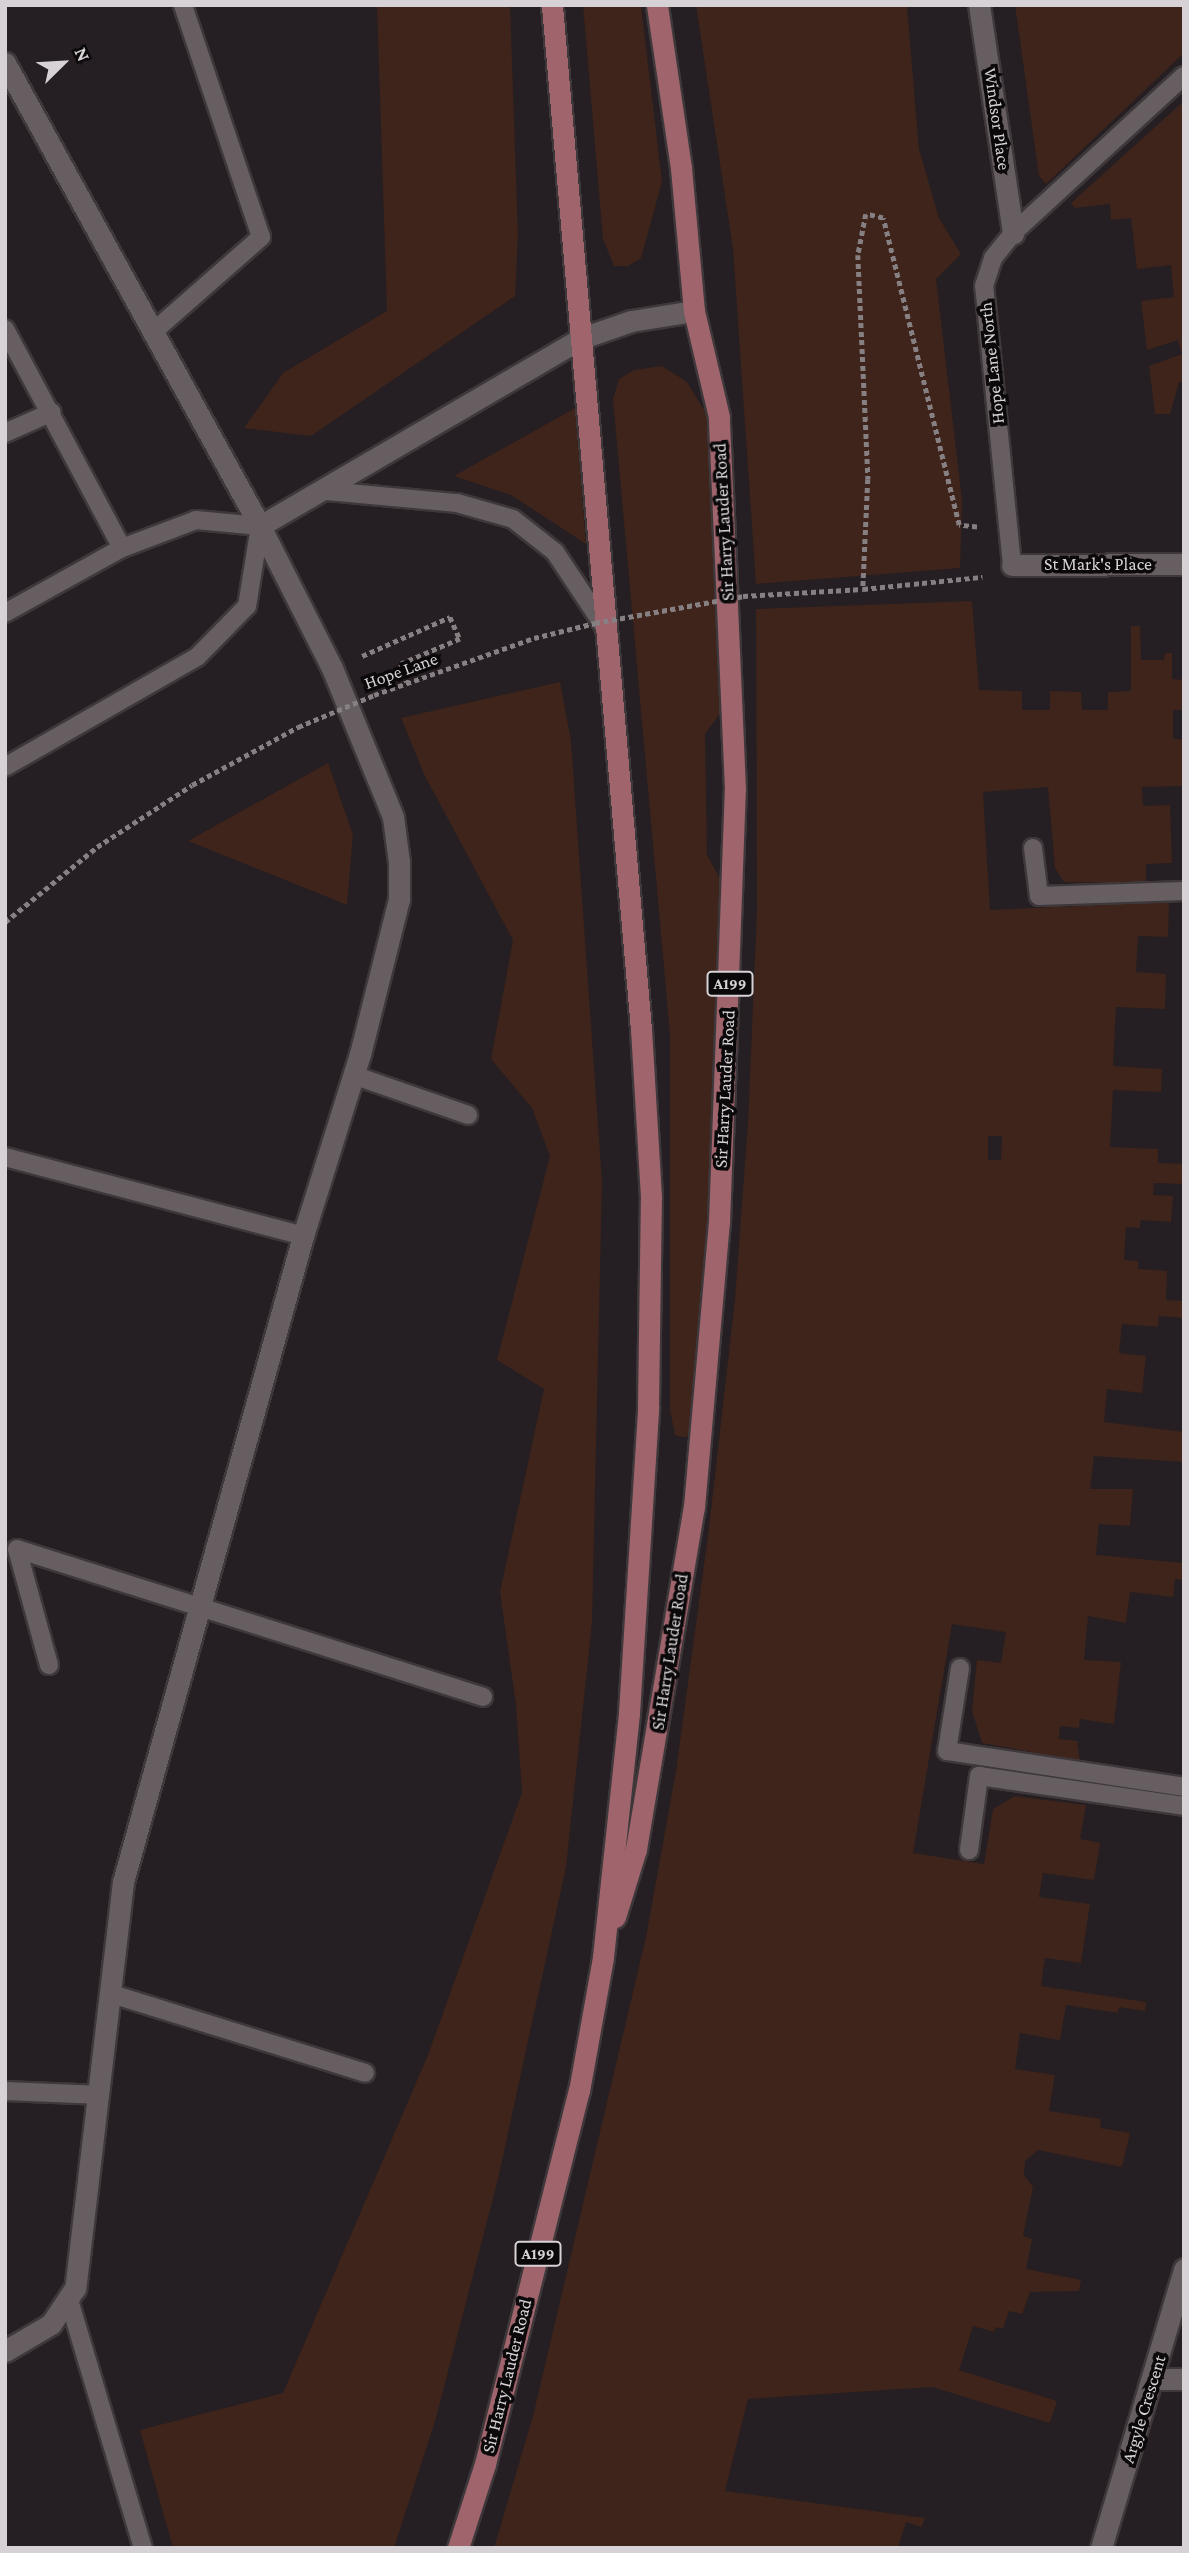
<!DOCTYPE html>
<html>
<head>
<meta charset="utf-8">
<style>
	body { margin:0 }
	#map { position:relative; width:1189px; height:2553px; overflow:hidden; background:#251e22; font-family:"Crimson Pro",serif }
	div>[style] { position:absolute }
	.green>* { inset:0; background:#3e241a }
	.path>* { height:4.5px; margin-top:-2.25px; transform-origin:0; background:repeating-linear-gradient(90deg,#868083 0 5px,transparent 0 8.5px) }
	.roads { filter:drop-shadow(2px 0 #3e383b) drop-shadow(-2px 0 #3e383b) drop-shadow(0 2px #3e383b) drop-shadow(0 -2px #3e383b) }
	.service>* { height:18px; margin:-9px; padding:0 9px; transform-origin:9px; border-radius:9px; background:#675e62 }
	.minor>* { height:21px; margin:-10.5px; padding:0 10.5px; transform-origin:10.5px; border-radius:10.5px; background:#675e62 }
	.primary>* { height:21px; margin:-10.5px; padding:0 10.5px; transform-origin:10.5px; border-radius:10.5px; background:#a0646d }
	.path-bridge>* { height:4.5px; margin-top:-2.25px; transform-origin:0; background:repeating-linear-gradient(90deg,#868083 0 5px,transparent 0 8.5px) }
	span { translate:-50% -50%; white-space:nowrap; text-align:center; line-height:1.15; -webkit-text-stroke:7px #0c090b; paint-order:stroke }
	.shield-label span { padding:2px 5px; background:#0c090b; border:2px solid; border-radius:5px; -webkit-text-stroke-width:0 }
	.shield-label { font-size:16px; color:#d7d2d5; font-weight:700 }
	.street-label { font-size:18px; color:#d7d2d5 }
	.frame { position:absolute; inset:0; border:7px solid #d7d2d5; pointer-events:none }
	.north { position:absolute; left:28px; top:28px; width:70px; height:70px; -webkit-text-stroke:5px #0c090b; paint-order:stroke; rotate:66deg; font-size:19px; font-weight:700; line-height:28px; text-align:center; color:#d7d2d5 }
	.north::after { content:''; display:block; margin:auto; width:24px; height:32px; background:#d7d2d5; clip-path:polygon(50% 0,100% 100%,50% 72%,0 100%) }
</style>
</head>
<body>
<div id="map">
	<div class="green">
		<div style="clip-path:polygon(377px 5px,510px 5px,518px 235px,515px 296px,311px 436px,244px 428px,283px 373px,387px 311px)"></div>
		<div style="clip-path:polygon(583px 5px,641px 5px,662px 182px,641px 258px,628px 266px,614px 266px,603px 239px)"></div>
		<div style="clip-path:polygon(696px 5px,907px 5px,919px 149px,939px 218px,961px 254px,936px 279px,962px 500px,960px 568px,756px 584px,733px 249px)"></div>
		<div style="clip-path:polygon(1015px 5px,1184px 5px,1184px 53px,1046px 184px,1039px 176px)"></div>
		<div style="clip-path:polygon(1184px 101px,1184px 382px,1179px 382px,1170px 414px,1155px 414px,1149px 366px,1182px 354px,1178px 340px,1147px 350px,1141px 301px,1174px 297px,1171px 265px,1137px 269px,1131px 218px,1111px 220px,1110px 204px,1075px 208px,1071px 203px)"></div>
		<div style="clip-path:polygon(662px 366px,687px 382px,714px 426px,726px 705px,705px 734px,707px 855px,727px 891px,711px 1264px,690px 1436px,683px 1437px,675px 1435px,670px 1410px,670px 1034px,613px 399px,619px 379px,634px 370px)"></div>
		<div style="clip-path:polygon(575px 408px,586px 544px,511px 495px,454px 476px)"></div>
		<div style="clip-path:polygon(evenodd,972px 601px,979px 690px,1022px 691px,1022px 710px,1050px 710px,1050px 691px,1081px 692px,1082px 710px,1108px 710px,1108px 692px,1131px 691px,1131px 626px,1140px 626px,1141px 660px,1164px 660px,1165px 653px,1172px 653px,1172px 679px,1184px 680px,1184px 710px,1173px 710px,1173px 739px,1184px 739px,1184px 786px,1142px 787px,1143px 806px,1170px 805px,1172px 863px,1146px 864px,1146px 883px,1064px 882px,1055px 868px,1048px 787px,983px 792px,990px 910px,1169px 902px,1168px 937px,1138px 936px,1137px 953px,1136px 972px,1166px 974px,1165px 1009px,1116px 1007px,1113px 1066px,1162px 1069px,1161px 1092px,1113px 1090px,1110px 1147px,1158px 1149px,1158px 1163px,1184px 1164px,1184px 1184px,1154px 1183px,1153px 1195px,1173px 1196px,1171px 1222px,1141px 1220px,1140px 1228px,1126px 1227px,1124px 1260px,1138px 1261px,1138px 1269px,1167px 1271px,1166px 1300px,1184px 1301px,1184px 1318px,1159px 1316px,1158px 1327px,1122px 1324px,1119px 1353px,1146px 1356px,1142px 1393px,1107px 1389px,1104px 1422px,1184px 1432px,1184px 1462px,1094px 1456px,1090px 1489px,1133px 1489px,1130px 1526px,1099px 1524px,1096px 1555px,1184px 1563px,1184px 1580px,1175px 1579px,1173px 1597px,1130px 1592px,1126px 1623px,1088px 1616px,1084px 1660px,1121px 1662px,1114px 1724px,1080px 1719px,1079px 1728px,1060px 1726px,1059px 1739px,1077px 1741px,1080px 1761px,982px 1743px,972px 1711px,977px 1660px,1001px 1663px,1006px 1632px,952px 1624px,913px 1853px,984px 1864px,993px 1809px,1015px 1796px,1086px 1805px,1080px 1839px,1100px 1843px,1094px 1880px,1043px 1873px,1039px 1897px,1090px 1904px,1081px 1963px,1045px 1958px,1041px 1986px,1146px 2002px,1145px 2011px,1119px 2007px,1118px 2013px,1066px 2005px,1060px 2040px,1020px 2033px,1015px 2069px,1055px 2075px,1049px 2111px,1101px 2119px,1100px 2128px,1130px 2133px,1122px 2167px,1038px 2150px,1025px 2161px,1024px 2175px,1033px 2187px,1023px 2236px,1032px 2239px,1026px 2269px,1081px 2280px,1079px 2291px,1030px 2292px,1022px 2314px,1009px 2311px,1003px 2329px,996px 2327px,994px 2332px,973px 2326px,959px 2370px,1057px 2401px,1050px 2423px,932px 2387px,748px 2399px,725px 2491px,925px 2518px,922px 2527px,906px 2522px,898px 2548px,494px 2548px,533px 2416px,646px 1937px,676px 1771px,709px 1528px,735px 1299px,748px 1123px,757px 911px,756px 609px,972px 601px,988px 1136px,1002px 1136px,1001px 1160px,988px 1160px,988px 1136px)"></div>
		<div style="clip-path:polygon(560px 682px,571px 741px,602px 1182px,592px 1623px,566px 1867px,498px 2179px,436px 2418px,394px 2548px,173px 2548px,140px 2430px,283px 2393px,428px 2055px,522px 1793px,516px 1705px,500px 1592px,544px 1389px,497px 1360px,550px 1156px,532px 1108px,491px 1059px,513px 940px,425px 776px,401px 718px)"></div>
		<div style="clip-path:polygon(328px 763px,353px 835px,347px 905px,188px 841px)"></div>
	</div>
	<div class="path">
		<div style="left:977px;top:527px;width:18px;rotate:-174deg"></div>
		<div style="left:959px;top:525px;width:316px;rotate:-103.9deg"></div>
		<div style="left:883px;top:218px;width:17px;rotate:-167deg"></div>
		<div style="left:866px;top:214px;width:42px;rotate:101deg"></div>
		<div style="left:858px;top:255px;width:224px;rotate:87.4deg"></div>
		<div style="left:868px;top:479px;width:110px;rotate:92.6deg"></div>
		<div style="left:863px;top:589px;width:120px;rotate:-5.8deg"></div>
		<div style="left:362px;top:656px;width:96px;rotate:-23.9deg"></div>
		<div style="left:450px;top:617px;width:24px;rotate:66deg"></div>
		<div style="left:460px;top:639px;width:64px;rotate:157deg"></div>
		<div style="left:401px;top:664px;width:19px;rotate:72deg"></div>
	</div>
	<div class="roads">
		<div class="service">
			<div style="left:5px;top:329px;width:248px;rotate:61.9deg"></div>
			<div style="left:153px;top:332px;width:144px;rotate:-41.3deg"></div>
			<div style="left:261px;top:237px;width:245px;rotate:-108.6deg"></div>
			<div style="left:5px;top:433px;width:51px;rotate:-24.1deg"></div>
			<div style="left:327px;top:491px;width:131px;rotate:5.3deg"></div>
			<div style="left:457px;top:503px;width:58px;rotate:15.9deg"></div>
			<div style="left:513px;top:519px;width:53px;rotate:38.2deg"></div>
			<div style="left:555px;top:552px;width:92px;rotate:56.5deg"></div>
			<div style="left:1012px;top:565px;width:280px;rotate:-95.7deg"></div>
			<div style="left:984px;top:286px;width:29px;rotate:-72deg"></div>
			<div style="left:993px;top:258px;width:32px;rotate:-51deg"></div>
			<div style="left:1013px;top:233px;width:232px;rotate:-42.6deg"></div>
			<div style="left:5px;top:613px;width:134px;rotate:-29.1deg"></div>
			<div style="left:122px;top:548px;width:79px;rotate:-20.7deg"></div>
			<div style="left:196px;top:520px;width:64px;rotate:5.4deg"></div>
			<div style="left:260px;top:526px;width:81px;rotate:99.2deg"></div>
			<div style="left:247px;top:606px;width:71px;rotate:134.4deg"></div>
			<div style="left:197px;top:657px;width:221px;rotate:150.2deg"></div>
			<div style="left:1033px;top:848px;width:48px;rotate:82.9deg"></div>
			<div style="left:1039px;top:896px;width:145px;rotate:-2deg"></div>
			<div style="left:353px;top:1075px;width:122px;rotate:19.2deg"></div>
			<div style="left:5px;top:1157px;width:308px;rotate:14.8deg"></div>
			<div style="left:49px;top:1665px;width:120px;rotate:-105.4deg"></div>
			<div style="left:17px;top:1549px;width:489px;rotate:17.6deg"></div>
			<div style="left:960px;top:1668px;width:84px;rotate:98.9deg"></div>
			<div style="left:947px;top:1751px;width:240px;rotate:8.6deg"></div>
			<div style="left:969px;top:1850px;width:75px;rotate:-82.3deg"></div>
			<div style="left:979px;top:1776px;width:207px;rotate:8.3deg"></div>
			<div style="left:112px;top:1994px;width:265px;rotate:17.3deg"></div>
			<div style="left:5px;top:2091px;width:94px;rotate:2.4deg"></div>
			<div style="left:69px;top:2300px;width:259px;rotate:73.4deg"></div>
		</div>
		<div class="minor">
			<div style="left:979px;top:5px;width:231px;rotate:81.5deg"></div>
			<div style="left:5px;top:63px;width:529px;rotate:61.16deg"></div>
			<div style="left:260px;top:526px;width:159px;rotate:63.1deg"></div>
			<div style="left:332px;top:668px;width:161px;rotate:67.7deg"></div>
			<div style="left:393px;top:817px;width:45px;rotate:82.4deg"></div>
			<div style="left:399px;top:862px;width:37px;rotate:90deg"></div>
			<div style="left:399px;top:899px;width:160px;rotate:104.1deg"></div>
			<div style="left:360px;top:1054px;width:191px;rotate:107.4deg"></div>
			<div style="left:303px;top:1236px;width:671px;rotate:105.57deg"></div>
			<div style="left:123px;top:1882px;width:409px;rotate:96.7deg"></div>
			<div style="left:75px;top:2288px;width:43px;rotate:123.7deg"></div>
			<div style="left:51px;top:2324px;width:53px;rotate:149.6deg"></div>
			<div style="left:260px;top:526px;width:373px;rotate:-30.3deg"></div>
			<div style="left:582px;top:338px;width:52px;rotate:-19.1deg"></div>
			<div style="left:631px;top:321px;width:64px;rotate:-9deg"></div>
			<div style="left:1012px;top:565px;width:172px;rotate:-0.3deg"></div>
			<div style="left:1153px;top:2379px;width:31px"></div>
			<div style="left:1101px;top:2548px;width:291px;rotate:-73.4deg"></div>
		</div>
		<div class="primary">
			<div style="left:615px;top:1917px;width:71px;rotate:-72.8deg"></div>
			<div style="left:636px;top:1849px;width:347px;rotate:-80.4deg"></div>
			<div style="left:694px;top:1507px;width:286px;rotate:-85deg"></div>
			<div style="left:719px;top:1222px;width:433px;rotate:-87.9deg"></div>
			<div style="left:735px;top:789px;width:372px;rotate:-92.5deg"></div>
			<div style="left:719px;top:417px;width:109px;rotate:-103.3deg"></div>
			<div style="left:694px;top:311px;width:144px;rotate:-95.2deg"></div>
			<div style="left:681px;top:168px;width:165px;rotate:-98.4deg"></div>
			<div style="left:458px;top:2548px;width:88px;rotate:-72.2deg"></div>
			<div style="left:485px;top:2464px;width:385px;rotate:-75.9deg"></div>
			<div style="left:579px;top:2091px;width:136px;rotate:-79.8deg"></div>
			<div style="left:603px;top:1957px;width:245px;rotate:-83.9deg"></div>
			<div style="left:629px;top:1713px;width:307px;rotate:-86.4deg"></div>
			<div style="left:648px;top:1407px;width:210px;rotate:-89.2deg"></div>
			<div style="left:651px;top:1197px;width:168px;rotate:-93.4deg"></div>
			<div style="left:641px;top:1029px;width:1028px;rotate:-94.97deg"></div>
		</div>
	</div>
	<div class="path-bridge">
		<div style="left:5px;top:922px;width:119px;rotate:-39.2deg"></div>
		<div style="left:97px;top:847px;width:113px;rotate:-33.1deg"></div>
		<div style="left:192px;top:785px;width:121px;rotate:-28.7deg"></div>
		<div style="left:298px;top:727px;width:82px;rotate:-22.8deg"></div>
		<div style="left:374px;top:695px;width:170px;rotate:-19.6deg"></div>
		<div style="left:534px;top:638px;width:63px;rotate:-13.8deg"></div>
		<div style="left:595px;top:623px;width:150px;rotate:-10.3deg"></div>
		<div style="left:743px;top:596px;width:120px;rotate:-3.3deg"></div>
	</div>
	<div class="shield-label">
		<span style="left:730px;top:984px">A199</span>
		<span style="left:538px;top:2254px">A199</span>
	</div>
	<div class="street-label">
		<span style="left:997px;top:119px;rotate:82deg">Windsor Place</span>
		<span style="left:992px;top:363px;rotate:-96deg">Hope Lane North</span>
		<span style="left:724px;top:522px;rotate:-93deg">Sir Harry Lauder Road</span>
		<span style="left:1098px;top:564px">St Mark's Place</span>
		<span style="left:401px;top:671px;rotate:-20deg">Hope Lane</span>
		<span style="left:725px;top:1089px;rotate:-87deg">Sir Harry Lauder Road</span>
		<span style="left:670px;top:1652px;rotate:-81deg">Sir Harry Lauder Road</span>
		<span style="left:507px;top:2376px;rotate:-76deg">Sir Harry Lauder Road</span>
		<span style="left:1144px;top:2409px;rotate:-73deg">Argyle Crescent</span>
	</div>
	<div class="frame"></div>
	<div class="north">N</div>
</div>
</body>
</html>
